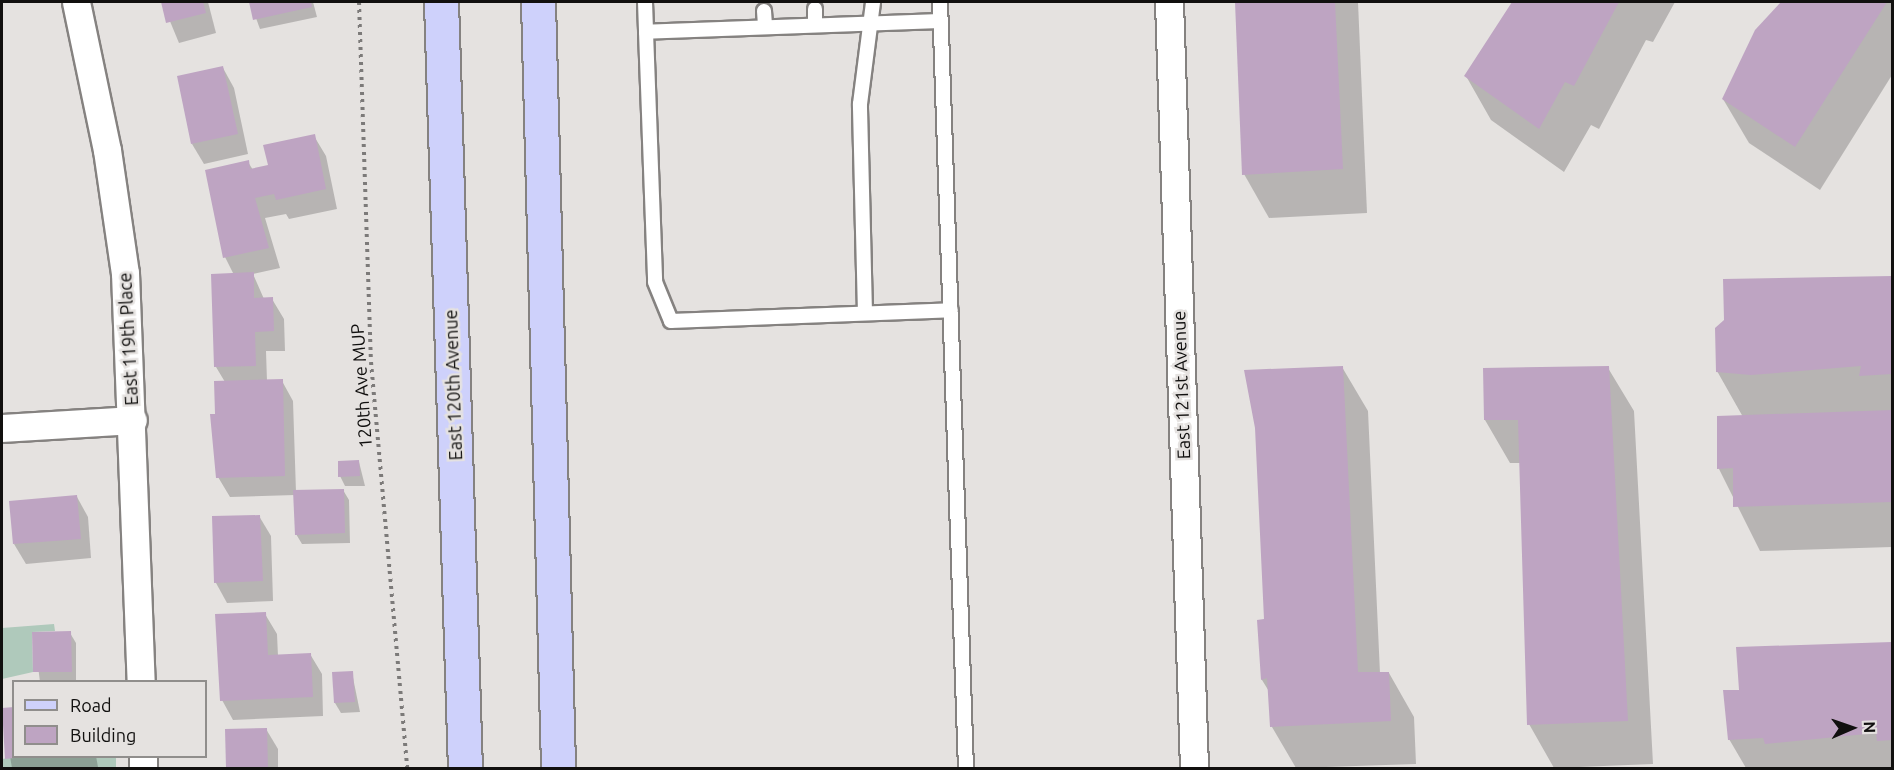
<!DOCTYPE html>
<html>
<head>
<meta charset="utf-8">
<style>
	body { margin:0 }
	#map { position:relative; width:1894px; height:770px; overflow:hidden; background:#e5e2e0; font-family:Ubuntu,sans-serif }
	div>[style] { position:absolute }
	.green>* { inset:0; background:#afc9bb }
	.shadow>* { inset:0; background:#0003 }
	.building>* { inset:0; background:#bea4c2 }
	.path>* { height:4px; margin-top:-2px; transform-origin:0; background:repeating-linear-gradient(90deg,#7c7a79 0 3px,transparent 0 7.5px) }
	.roads { filter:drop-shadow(2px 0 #858280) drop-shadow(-2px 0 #858280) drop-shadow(0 2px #858280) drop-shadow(0 -2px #858280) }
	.service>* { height:14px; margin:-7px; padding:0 7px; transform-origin:7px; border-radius:7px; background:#fff }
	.minor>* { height:27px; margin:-13.5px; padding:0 13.5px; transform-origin:13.5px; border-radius:13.5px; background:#fff }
	.primary>* { height:33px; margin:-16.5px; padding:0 16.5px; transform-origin:16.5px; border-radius:16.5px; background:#ced1fb }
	span { translate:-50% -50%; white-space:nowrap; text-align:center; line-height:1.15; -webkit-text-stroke:5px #e5e2e0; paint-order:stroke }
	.street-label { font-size:18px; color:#11100f }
	.frame { position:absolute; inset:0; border:3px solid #11100f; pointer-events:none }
	.legend { position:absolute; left:12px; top:680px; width:195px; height:78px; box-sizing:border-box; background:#e5e2e0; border:2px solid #908e8c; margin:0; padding:8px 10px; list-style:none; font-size:18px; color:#11100f }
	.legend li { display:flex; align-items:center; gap:12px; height:30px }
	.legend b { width:30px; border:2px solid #908e8c }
	.north { position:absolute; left:1822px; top:698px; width:60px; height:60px; -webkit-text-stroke:4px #e5e2e0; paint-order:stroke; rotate:88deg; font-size:16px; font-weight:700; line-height:24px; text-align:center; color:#11100f }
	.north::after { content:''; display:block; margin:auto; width:21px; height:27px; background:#11100f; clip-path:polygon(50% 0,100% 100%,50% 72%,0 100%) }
</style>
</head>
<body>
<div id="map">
	<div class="green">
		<div style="clip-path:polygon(54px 624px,55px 631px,32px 632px,33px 672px,2px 679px,2px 628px)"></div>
		<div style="clip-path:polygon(21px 756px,116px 757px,116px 767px,2px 768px,2px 759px)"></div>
	</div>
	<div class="shadow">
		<div style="clip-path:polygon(162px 2px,208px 2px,216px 33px,179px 43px)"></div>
		<div style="clip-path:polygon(250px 2px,313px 2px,317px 17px,260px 29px)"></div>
		<div style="clip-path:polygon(1237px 2px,1358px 2px,1367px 213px,1269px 218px,1244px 174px)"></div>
		<div style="clip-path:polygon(1514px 2px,1675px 2px,1653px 42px,1646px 40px,1599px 129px,1591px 125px,1564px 172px,1491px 120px,1466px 76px)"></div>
		<div style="clip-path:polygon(1783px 2px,1892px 2px,1892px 75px,1820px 190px,1749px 143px,1723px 99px,1757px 31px)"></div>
		<div style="clip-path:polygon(223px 68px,234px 88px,248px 154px,204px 164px,192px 144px)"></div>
		<div style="clip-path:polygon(314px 136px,326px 156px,337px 209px,289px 219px,286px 214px,265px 218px,280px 268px,253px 274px,264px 299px,272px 299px,284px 319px,285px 351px,266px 351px,267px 381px,282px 381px,293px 401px,296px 492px,343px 490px,349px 500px,350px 543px,302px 544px,296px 534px,295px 495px,230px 497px,218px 477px,216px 415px,225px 382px,216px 367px,234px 275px,225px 257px,248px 162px,253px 170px,269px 166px)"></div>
		<div style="clip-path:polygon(1892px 278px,1892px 547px,1760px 551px,1719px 469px,1718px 417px,1743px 417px,1717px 371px,1726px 320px,1724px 280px)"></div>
		<div style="clip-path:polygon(1342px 367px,1368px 411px,1380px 673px,1389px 673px,1414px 717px,1416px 764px,1296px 768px,1272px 727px,1270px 693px,1262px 680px,1265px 621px)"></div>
		<div style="clip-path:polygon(1608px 368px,1634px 411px,1653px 764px,1554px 768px,1529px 724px,1521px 463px,1510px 463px,1485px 420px)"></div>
		<div style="clip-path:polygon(359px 462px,365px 486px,345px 486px,340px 476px)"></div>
		<div style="clip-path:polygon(77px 497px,88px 517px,91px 558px,26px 564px,14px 544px)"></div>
		<div style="clip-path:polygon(259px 516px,271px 536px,273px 601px,227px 603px,216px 583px,213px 518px)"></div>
		<div style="clip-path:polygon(265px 614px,277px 634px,278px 656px,310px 654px,322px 674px,323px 716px,233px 720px,222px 700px)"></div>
		<div style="clip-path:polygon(34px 633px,70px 633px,76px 643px,76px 681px,40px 682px)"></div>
		<div style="clip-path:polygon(1892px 643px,1892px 768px,1746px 768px,1729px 739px,1740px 692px,1737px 648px)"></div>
		<div style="clip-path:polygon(352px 673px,360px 712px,341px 713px,335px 703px)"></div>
		<div style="clip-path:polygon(14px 708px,14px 756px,96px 756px,98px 767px,12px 768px,2px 710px)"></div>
		<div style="clip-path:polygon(266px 729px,278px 749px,278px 768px,227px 768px,226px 730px)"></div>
	</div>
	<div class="building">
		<div style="clip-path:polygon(161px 2px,203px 2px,206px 13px,166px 23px)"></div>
		<div style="clip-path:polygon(249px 2px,311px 2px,312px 7px,253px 20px)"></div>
		<div style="clip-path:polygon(1235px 2px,1335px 2px,1343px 169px,1242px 175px)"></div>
		<div style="clip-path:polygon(1512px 2px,1619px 2px,1574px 86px,1565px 82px,1539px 129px,1464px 76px)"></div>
		<div style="clip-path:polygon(1781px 2px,1887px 2px,1795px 147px,1722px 99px,1755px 30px)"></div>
		<div style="clip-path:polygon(223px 66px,238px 134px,191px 144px,177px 76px)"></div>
		<div style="clip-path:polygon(315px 134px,326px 189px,276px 200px,274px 194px,255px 198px,269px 248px,223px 258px,205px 170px,249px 160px,250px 169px,268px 165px,263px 145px)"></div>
		<div style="clip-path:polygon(254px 272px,254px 298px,273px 297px,274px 331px,255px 332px,256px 366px,214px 367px,211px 274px)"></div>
		<div style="clip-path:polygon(1892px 276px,1892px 374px,1859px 376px,1861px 366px,1751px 375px,1716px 372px,1715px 328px,1724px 320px,1723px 279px)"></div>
		<div style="clip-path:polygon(1343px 366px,1358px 672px,1389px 672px,1391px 721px,1270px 727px,1267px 678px,1261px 680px,1257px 620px,1264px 619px,1255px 428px,1244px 370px)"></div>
		<div style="clip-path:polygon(1609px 366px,1628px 721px,1527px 725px,1518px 420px,1484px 420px,1483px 368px)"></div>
		<div style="clip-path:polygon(283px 379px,285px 476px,216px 478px,210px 414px,215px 414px,214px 381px)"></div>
		<div style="clip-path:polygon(1892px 410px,1892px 502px,1733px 507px,1733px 468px,1717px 469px,1717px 416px)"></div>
		<div style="clip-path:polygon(359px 460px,360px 476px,338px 477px,338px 461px)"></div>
		<div style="clip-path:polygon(344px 489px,345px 533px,295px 535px,293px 490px)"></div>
		<div style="clip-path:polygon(77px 495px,81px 539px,13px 544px,9px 501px)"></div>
		<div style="clip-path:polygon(260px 515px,263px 581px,214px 583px,212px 516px)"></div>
		<div style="clip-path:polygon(266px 612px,268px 655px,311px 653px,313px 697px,220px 701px,215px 614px)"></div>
		<div style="clip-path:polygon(71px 631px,72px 672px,33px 672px,32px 632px)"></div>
		<div style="clip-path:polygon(1892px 642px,1892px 740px,1877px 741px,1876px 733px,1765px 744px,1763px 738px,1728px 740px,1723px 690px,1739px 690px,1736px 647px)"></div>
		<div style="clip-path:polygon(353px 671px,355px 702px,334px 703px,332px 672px)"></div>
		<div style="clip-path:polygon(14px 707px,14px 758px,5px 759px,2px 708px)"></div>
		<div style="clip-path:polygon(267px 728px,268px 768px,226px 768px,225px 729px)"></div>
	</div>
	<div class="path">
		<div style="left:359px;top:2px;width:360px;rotate:88.1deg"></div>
		<div style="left:371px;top:362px;width:408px;rotate:84.9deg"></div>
	</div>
	<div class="roads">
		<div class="service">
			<div style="left:645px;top:2px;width:30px;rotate:88deg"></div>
			<div style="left:940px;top:2px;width:766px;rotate:88.06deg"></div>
			<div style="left:815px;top:9px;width:16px;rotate:90deg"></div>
			<div style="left:764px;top:11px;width:16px;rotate:86deg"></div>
			<div style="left:940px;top:21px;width:294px;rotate:177.9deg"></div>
			<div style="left:646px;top:32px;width:250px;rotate:87.9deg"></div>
			<div style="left:655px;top:282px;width:42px;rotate:67.7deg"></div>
			<div style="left:671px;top:321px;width:280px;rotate:-2.2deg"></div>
			<div style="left:865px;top:313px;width:209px;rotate:-91.4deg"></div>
			<div style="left:860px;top:104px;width:103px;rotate:-82.7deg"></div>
		</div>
		<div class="minor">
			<div style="left:76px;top:2px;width:151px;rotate:78.2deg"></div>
			<div style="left:107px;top:150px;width:124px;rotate:81.7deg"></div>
			<div style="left:125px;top:273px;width:409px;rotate:87.8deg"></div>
			<div style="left:1169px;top:2px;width:766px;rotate:88.13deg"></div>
			<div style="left:2px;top:428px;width:131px;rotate:-3.5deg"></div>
			<div style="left:143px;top:756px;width:12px;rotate:90deg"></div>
		</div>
		<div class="primary">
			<div style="left:441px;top:2px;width:766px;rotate:88.21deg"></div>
			<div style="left:538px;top:2px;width:766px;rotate:88.5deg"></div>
		</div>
	</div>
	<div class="street-label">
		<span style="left:128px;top:339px;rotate:-93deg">East 119th Place</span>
		<span style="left:453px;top:385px;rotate:-92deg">East 120th Avenue</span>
		<span style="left:1181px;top:385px;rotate:-92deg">East 121st Avenue</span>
		<span style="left:361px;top:386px;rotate:-94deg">120th Ave MUP</span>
	</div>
	<div class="frame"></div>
	<ul class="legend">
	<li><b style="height:8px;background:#ced1fb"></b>Road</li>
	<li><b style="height:16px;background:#bea4c2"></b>Building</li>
	</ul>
	<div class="north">N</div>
</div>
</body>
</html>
